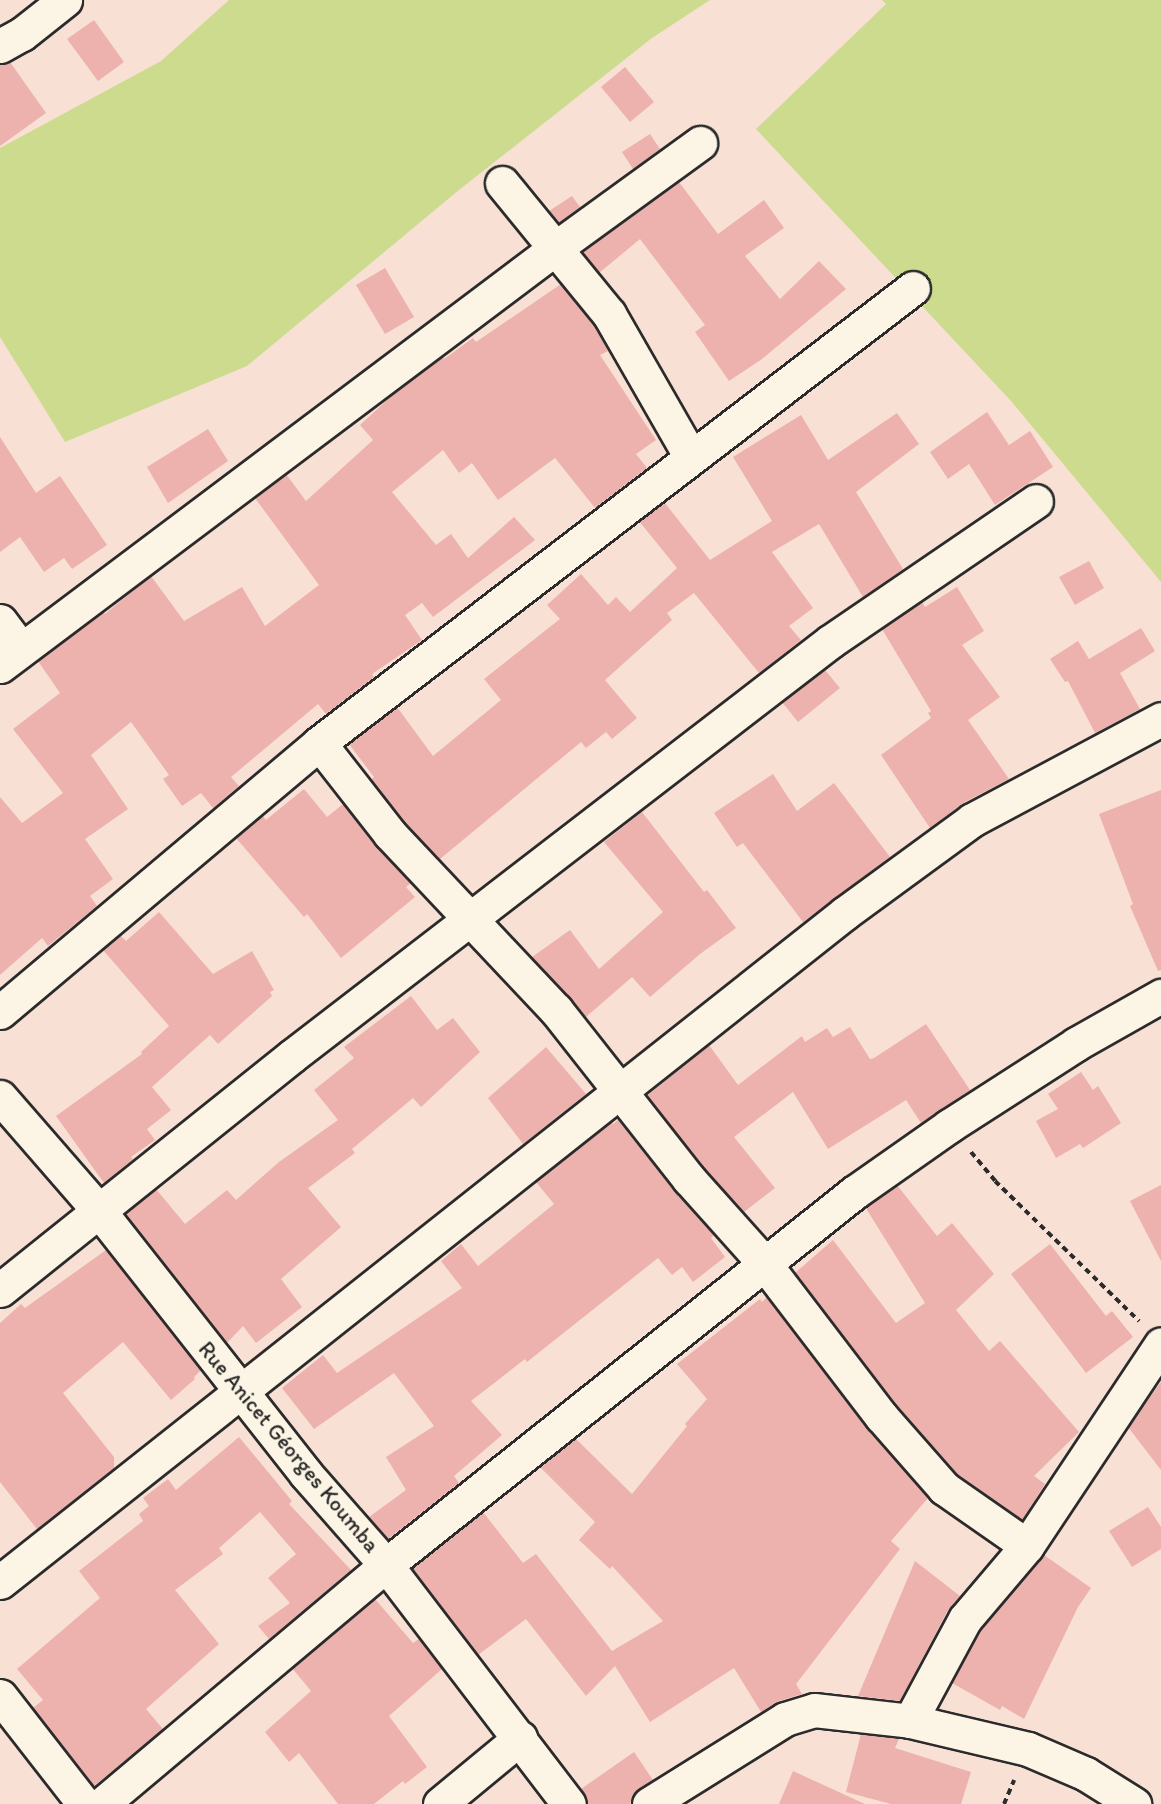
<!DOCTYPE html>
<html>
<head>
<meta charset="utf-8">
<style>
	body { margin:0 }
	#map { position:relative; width:1161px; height:1804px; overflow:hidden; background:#f8e1d4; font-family:Itim,sans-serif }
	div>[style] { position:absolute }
	.green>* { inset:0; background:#cddb8f }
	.building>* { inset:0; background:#edb1ae }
	.path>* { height:4px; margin-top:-2px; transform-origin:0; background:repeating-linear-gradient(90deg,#2b2b2b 0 6px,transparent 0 10.5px) }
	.roads { filter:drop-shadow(2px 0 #2b2b2b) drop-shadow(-2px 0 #2b2b2b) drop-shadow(0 2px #2b2b2b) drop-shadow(0 -2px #2b2b2b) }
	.street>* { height:33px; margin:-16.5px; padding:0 16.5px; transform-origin:16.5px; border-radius:16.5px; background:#fcf5e5 }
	span { translate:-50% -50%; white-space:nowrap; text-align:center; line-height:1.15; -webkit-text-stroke:4.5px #fcf5e5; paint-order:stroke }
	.street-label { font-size:22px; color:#2b2b2b }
</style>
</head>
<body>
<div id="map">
	<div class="green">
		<div style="clip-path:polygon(229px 0,710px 0,652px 38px,459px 190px,247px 366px,65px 442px,0 337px,0 148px,161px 61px)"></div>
		<div style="clip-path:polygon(882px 0,1161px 0,1161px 582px,1011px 401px,756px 129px,886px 4px)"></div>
	</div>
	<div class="building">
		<div style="clip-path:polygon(94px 20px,124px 62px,98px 81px,67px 39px)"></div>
		<div style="clip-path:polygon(10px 62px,46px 113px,0 146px,0 65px)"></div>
		<div style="clip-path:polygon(625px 67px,654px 102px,630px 122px,601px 87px)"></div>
		<div style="clip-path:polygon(650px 134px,660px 149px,633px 169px,622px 152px)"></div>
		<div style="clip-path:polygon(679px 182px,718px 234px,764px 200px,784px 228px,745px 256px,780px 299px,819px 261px,846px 289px,762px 359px,729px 381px,695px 332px,705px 325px,640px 239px,599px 273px,582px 252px)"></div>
		<div style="clip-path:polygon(572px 196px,580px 207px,559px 223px,549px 211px)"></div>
		<div style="clip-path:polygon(385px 268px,414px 317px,385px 334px,356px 285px)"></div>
		<div style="clip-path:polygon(561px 284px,594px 325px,608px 351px,600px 355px,656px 440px,636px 454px,647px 468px,595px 508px,555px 458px,498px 500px,472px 463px,459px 473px,443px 450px,392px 492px,436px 545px,451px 534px,468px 558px,514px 517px,535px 540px,433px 617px,422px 603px,405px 615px,422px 640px,372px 674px,374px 677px,326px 714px,318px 704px,231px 777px,239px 786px,213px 808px,201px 793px,182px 806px,163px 779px,169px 775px,131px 722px,91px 755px,128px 809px,85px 839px,113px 879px,90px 896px,97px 906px,48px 946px,42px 938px,0 975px,0 797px,22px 823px,63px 793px,13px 729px,60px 693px,38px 661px,103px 612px,105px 614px,151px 576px,184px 621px,242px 587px,265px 626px,319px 585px,255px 498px,286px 474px,306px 501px,373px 440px,360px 425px,398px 390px,442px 357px,444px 359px,473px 338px,476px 342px)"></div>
		<div style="clip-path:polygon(987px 412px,1009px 445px,1030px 431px,1053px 467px,995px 505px,969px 464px,948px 479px,930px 452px)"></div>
		<div style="clip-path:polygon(897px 413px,919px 444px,856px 492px,903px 569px,863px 597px,819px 524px,772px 552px,813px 608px,789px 626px,801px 640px,759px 673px,694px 593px,667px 613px,672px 620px,605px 680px,637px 718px,612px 739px,606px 732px,586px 748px,581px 742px,440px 859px,404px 822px,371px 780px,374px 777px,349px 744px,397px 707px,433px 756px,501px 700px,484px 679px,560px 619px,547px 605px,581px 574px,608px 605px,616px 597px,630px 612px,677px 568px,639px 521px,664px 502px,710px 560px,772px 521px,733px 457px,801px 415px,828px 460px)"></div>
		<div style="clip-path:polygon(208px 429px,228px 461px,168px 503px,147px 467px)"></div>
		<div style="clip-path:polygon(0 437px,36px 493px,60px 476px,107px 545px,72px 569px,64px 558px,44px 572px,20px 537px,0 552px)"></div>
		<div style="clip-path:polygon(1089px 561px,1104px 588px,1075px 605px,1059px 577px)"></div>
		<div style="clip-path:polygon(957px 587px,984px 631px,962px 645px,1000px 697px,968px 720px,1009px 779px,963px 803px,930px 828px,881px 755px,931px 718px,928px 713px,931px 711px,882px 629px,922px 602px,925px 607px)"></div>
		<div style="clip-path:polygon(1141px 628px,1155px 651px,1120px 673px,1140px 709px,1095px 733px,1068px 681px,1065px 682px,1050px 659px,1078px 641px,1089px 659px)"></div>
		<div style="clip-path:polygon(825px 670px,840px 688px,798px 722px,782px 702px)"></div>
		<div style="clip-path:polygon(773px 774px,797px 811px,834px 783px,890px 857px,803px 922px,743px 843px,737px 847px,714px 813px)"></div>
		<div style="clip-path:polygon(304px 789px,327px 817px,343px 804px,375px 846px,411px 883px,406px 887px,415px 897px,341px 958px,307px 914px,304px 917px,236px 838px,262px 815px,266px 820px)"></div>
		<div style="clip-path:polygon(1161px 790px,1161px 970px,1158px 971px,1130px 906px,1133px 904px,1099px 814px)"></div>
		<div style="clip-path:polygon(642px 812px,704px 892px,707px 890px,736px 928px,700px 954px,650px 997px,632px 977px,586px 1017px,532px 957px,570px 930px,599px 969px,663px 912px,604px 842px)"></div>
		<div style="clip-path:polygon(159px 912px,213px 974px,252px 951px,274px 990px,270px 992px,272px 996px,218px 1044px,210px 1035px,152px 1087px,171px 1110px,147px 1129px,155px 1140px,131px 1157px,133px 1159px,104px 1183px,56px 1116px,142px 1054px,141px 1052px,169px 1026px,103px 950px,120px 935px,126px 941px)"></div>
		<div style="clip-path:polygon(411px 996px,437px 1030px,453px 1018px,480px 1052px,421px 1107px,413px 1098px,352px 1149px,355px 1153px,308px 1188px,341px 1227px,281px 1279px,302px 1307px,256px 1343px,243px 1326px,227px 1343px,125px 1214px,156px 1189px,185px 1224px,227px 1190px,236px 1200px,279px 1162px,338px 1120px,314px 1090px,354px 1058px,344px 1047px)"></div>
		<div style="clip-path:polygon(926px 1024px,970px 1090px,921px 1123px,906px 1100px,828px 1149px,793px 1092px,734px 1137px,775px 1188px,744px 1212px,703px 1167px,647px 1096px,709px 1045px,738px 1085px,802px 1036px,805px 1042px,827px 1028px,833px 1037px,850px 1027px,870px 1059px,874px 1058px)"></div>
		<div style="clip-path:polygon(546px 1047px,586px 1094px,523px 1144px,488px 1098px)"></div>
		<div style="clip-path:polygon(1081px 1072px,1093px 1090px,1098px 1086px,1121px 1123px,1083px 1148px,1080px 1144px,1056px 1158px,1036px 1121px,1058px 1109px,1048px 1094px)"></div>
		<div style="clip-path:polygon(618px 1120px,674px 1191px,714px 1235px,711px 1238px,725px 1257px,693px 1282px,682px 1267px,672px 1275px,658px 1258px,527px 1362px,525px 1359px,471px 1401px,502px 1435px,454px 1476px,459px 1483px,388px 1539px,369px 1517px,406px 1490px,386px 1457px,434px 1426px,394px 1373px,314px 1429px,282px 1388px,323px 1355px,337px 1373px,462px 1288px,441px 1261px,461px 1244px,478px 1266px,554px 1204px,536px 1182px,611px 1122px,613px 1124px)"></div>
		<div style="clip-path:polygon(897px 1185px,937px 1236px,952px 1223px,994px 1274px,956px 1310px,989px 1351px,1000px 1341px,1079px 1432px,1034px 1476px,1045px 1484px,1022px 1520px,957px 1474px,896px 1404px,795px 1273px,833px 1240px,896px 1323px,925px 1303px,867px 1210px,867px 1206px)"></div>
		<div style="clip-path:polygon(1161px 1185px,1161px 1261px,1130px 1201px)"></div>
		<div style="clip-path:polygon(1050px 1244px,1106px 1316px,1112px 1311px,1133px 1337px,1086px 1373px,1011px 1274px)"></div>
		<div style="clip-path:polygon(106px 1250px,201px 1370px,194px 1377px,195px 1379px,171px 1400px,123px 1342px,63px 1393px,114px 1457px,114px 1468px,37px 1529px,0 1482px,0 1323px,21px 1304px,25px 1308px)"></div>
		<div style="clip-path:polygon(767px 1297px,866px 1427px,928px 1498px,891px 1541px,900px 1549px,796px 1684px,802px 1694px,779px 1701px,761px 1712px,734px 1668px,650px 1722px,615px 1666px,586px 1696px,526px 1619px,478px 1655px,412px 1568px,483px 1512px,523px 1563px,536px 1554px,612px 1651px,663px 1621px,612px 1566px,610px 1569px,579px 1540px,595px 1522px,540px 1467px,575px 1438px,632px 1494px,687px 1426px,685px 1424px,707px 1399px,677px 1364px,760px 1299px,762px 1302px)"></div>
		<div style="clip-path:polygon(1161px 1382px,1161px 1470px,1128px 1427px)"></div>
		<div style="clip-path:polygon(239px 1437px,292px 1501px,289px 1504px,351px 1570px,269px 1639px,258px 1626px,290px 1603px,268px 1578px,296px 1554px,260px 1512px,219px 1548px,223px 1554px,175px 1590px,219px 1644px,146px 1709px,163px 1729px,94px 1786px,33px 1708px,43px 1700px,17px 1669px,100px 1598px,79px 1571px,143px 1521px,139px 1514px,149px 1506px,143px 1498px,168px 1479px,176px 1490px)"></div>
		<div style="clip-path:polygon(1148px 1507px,1161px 1527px,1161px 1549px,1132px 1567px,1109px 1531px)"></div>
		<div style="clip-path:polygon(1044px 1555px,1091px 1588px,1078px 1607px,1024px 1719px,1002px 1706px,1000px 1710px,952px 1683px,981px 1630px)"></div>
		<div style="clip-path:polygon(915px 1561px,960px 1596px,948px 1610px,900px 1701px,858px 1696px)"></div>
		<div style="clip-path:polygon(375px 1599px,413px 1643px,419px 1639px,442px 1669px,389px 1716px,427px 1767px,405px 1784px,403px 1781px,374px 1804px,338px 1804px,299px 1753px,289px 1762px,265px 1732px,311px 1691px,292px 1668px)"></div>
		<div style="clip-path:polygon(861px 1734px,899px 1739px,895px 1748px,971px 1772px,961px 1804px,891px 1804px,846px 1792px)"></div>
		<div style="clip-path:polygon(634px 1752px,653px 1780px,633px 1795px,630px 1804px,587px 1804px,581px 1789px)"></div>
		<div style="clip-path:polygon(793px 1771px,865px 1804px,779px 1804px)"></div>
	</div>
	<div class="path">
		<div style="left:971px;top:1152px;width:38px;rotate:50deg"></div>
		<div style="left:995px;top:1181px;width:201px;rotate:44.2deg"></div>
		<div style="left:1004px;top:1804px;width:26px;rotate:-67deg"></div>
	</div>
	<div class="roads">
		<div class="street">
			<div style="left:0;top:46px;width:25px;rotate:-29deg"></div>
			<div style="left:22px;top:34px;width:55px;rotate:-38.3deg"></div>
			<div style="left:502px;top:183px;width:169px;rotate:50.8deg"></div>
			<div style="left:609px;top:314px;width:165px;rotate:60.2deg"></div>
			<div style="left:0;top:621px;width:34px;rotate:53deg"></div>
			<div style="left:0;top:666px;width:697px;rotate:-36.95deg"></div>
			<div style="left:557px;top:247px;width:177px;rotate:-36deg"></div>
			<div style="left:319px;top:743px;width:115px;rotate:52deg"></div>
			<div style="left:390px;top:834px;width:242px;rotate:46.7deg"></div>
			<div style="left:556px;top:1010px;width:215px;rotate:51.8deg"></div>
			<div style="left:689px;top:1179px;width:113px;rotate:48.2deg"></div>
			<div style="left:764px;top:1263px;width:193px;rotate:52.6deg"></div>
			<div style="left:881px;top:1416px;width:96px;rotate:48.8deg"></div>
			<div style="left:944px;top:1488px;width:101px;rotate:34.9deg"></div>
			<div style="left:0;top:1012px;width:417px;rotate:-40.1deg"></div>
			<div style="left:319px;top:743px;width:748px;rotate:-37.45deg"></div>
			<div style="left:0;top:1097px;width:152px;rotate:49deg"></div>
			<div style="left:100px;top:1212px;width:333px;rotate:51.8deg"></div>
			<div style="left:306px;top:1474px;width:121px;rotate:48.7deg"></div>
			<div style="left:386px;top:1565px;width:301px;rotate:52.6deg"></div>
			<div style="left:0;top:1290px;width:374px;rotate:-38.7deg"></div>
			<div style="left:292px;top:1056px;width:680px;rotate:-37.59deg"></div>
			<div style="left:831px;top:641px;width:248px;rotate:-34.3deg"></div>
			<div style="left:0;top:1582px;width:1078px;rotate:-38.37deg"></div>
			<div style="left:845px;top:913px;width:157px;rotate:-36.2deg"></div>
			<div style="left:972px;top:820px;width:214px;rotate:-28.1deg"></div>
			<div style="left:0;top:1696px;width:137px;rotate:52.1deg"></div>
			<div style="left:910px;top:1721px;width:116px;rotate:-61.7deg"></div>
			<div style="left:965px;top:1619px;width:96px;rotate:-49.7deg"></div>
			<div style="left:1027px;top:1546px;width:242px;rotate:-56.4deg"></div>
			<div style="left:102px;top:1804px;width:371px;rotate:-40.1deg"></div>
			<div style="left:386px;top:1565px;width:599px;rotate:-38.5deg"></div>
			<div style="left:855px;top:1192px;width:115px;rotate:-35.1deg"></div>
			<div style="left:949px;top:1126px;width:151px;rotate:-32.8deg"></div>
			<div style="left:1076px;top:1044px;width:98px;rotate:-29.5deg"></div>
			<div style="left:440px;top:1804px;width:104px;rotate:-39.5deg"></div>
			<div style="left:649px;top:1804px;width:160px;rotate:-32deg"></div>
			<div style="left:785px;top:1719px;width:30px;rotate:-17deg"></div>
			<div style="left:814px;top:1710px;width:97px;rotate:6.5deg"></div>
			<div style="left:910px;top:1721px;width:121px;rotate:13.3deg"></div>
			<div style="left:1028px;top:1749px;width:63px;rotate:23.3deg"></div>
			<div style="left:1086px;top:1774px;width:57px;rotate:32deg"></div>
		</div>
	</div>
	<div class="street-label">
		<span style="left:289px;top:1447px;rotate:50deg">Rue Anicet Géorges Koumba</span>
	</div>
</div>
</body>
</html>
